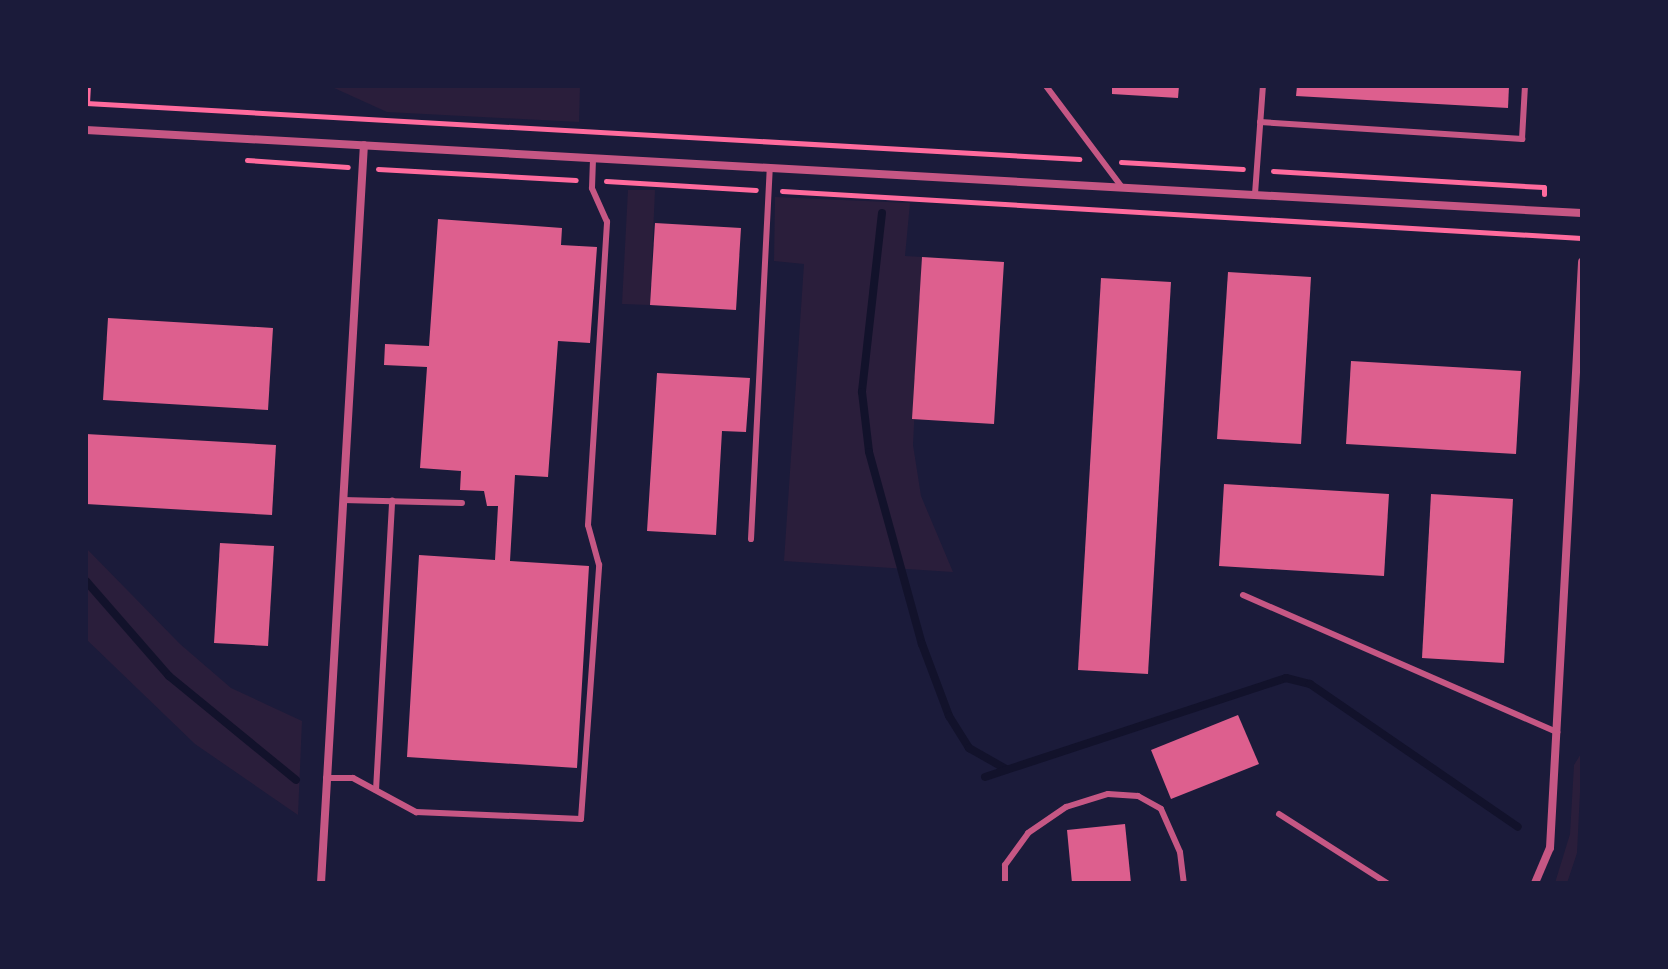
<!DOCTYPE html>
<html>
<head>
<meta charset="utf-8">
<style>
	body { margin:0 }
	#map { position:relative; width:1668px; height:969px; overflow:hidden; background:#1b1b3a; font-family:Raleway,sans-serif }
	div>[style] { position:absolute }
	.green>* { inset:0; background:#2a1e3b }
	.stream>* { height:8px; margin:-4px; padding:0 4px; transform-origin:4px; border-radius:4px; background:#12122b }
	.building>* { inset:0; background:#dd5f8e }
	.path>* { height:5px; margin:-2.5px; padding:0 2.5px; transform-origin:2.5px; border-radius:2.5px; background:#ff6b9d }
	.service>* { height:6px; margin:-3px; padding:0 3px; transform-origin:3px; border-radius:3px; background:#c65784 }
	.minor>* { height:8px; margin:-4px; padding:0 4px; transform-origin:4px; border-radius:4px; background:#c65784 }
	span { translate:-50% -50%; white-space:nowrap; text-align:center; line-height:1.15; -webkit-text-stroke:6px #1b1b3a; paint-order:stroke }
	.frame { position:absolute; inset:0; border:88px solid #1b1b3a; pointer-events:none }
</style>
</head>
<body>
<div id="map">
	<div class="green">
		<div style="clip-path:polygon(580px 86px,579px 122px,387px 112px,332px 87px)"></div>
		<div style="clip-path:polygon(628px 190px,655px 190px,650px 305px,622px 304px)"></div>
		<div style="clip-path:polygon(775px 197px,910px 203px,905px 256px,922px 257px,913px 445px,921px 496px,953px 572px,784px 561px,804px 264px,774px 261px)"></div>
		<div style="clip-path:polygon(86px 548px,180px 644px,231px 688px,302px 721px,298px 815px,195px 744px,86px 639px)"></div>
		<div style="clip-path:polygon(1582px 752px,1577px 853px,1567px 883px,1555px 883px,1570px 834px,1574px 765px)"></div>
	</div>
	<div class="stream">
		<div style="left:882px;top:213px;width:180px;rotate:96.4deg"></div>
		<div style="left:862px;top:392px;width:60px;rotate:83.3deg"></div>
		<div style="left:869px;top:452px;width:199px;rotate:74.6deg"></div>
		<div style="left:922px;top:644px;width:77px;rotate:69.4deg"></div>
		<div style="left:949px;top:716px;width:38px;rotate:58deg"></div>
		<div style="left:969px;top:748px;width:43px;rotate:29.6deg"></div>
		<div style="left:86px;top:581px;width:126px;rotate:48.9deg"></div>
		<div style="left:169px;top:676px;width:164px;rotate:39.3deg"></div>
		<div style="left:985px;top:777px;width:317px;rotate:-18.2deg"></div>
		<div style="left:1286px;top:678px;width:25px;rotate:14deg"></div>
		<div style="left:1310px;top:684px;width:252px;rotate:34.5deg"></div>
	</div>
	<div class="building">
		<div style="clip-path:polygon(1112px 86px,1179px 86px,1178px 98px,1112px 94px)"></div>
		<div style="clip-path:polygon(1297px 86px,1509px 86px,1508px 108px,1296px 96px)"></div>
		<div style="clip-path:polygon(438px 219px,562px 228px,561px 245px,597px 247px,590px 343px,558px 341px,548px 477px,515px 475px,510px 561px,589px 566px,577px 768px,407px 757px,419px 555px,495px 560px,498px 506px,487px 506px,484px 491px,460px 490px,461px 471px,420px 468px,427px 367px,384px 365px,385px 344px,429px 346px)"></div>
		<div style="clip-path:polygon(655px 223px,741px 228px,736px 310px,650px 305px)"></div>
		<div style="clip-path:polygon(922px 257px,1004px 262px,994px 424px,912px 419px)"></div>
		<div style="clip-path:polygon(1228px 272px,1311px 277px,1301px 444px,1217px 439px)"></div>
		<div style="clip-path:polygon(1101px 278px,1171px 282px,1148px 674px,1078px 670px)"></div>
		<div style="clip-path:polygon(108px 318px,273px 328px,268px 410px,103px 400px)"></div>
		<div style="clip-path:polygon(1351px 361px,1521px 371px,1516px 454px,1346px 444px)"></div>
		<div style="clip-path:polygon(657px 373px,750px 378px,746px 432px,722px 431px,716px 535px,647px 531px)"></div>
		<div style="clip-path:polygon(86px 434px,276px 445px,272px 515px,86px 504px)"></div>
		<div style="clip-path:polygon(1224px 484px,1389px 494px,1384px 576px,1219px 566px)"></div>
		<div style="clip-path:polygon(1431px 494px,1513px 499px,1504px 663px,1422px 658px)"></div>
		<div style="clip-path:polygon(220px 543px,274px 546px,268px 646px,214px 643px)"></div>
		<div style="clip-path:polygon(1238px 715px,1259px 764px,1171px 799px,1151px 750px)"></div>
		<div style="clip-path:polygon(1125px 824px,1131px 883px,1072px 883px,1067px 830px)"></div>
	</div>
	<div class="path">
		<div style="left:86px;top:103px;width:995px;rotate:3.23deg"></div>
		<div style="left:87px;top:103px;width:17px;rotate:-87deg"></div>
		<div style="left:247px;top:160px;width:101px;rotate:4deg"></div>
		<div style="left:1121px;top:162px;width:122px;rotate:3.3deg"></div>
		<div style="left:378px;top:169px;width:198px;rotate:3.2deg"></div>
		<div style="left:1273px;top:171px;width:271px;rotate:3.4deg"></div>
		<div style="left:1544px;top:187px;width:7px;rotate:90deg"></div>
		<div style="left:606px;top:181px;width:150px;rotate:3.4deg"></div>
		<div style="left:782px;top:191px;width:801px;rotate:3.36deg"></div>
	</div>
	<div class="service">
		<div style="left:1046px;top:86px;width:125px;rotate:53.1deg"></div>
		<div style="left:1260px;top:122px;width:263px;rotate:3.7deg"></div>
		<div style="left:1522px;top:139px;width:53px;rotate:-86.8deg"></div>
		<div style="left:1255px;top:194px;width:108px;rotate:-85.8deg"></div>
		<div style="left:343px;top:500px;width:119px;rotate:1.4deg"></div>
		<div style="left:751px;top:539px;width:370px;rotate:-87.1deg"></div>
		<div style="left:1243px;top:595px;width:343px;rotate:23.6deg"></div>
		<div style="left:326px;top:778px;width:27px"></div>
		<div style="left:353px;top:778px;width:72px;rotate:28.4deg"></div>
		<div style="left:416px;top:812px;width:165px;rotate:2.4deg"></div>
		<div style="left:581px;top:819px;width:255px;rotate:-85.9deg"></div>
		<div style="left:599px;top:565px;width:41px;rotate:-105.4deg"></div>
		<div style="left:588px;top:525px;width:304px;rotate:-86.4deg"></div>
		<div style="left:607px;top:222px;width:37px;rotate:-114deg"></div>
		<div style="left:592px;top:188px;width:27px;rotate:-88deg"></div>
		<div style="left:376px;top:790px;width:290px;rotate:-86.8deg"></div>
		<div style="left:1279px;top:814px;width:128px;rotate:32.6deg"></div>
		<div style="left:1005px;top:883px;width:18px;rotate:-90deg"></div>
		<div style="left:1005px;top:865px;width:39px;rotate:-54deg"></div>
		<div style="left:1028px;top:833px;width:46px;rotate:-34.4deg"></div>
		<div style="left:1066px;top:807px;width:44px;rotate:-17.2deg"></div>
		<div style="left:1108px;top:794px;width:30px;rotate:4deg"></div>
		<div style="left:1138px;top:796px;width:26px;rotate:29deg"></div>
		<div style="left:1161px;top:809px;width:47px;rotate:66.2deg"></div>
		<div style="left:1180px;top:852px;width:31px;rotate:83deg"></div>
	</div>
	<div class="minor">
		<div style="left:86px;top:130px;width:1498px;rotate:3.18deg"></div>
		<div style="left:321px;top:883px;width:739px;rotate:-86.67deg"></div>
		<div style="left:1535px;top:883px;width:38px;rotate:-67deg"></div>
		<div style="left:1550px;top:848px;width:587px;rotate:-86.87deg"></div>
	</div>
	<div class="frame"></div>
</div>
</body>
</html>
